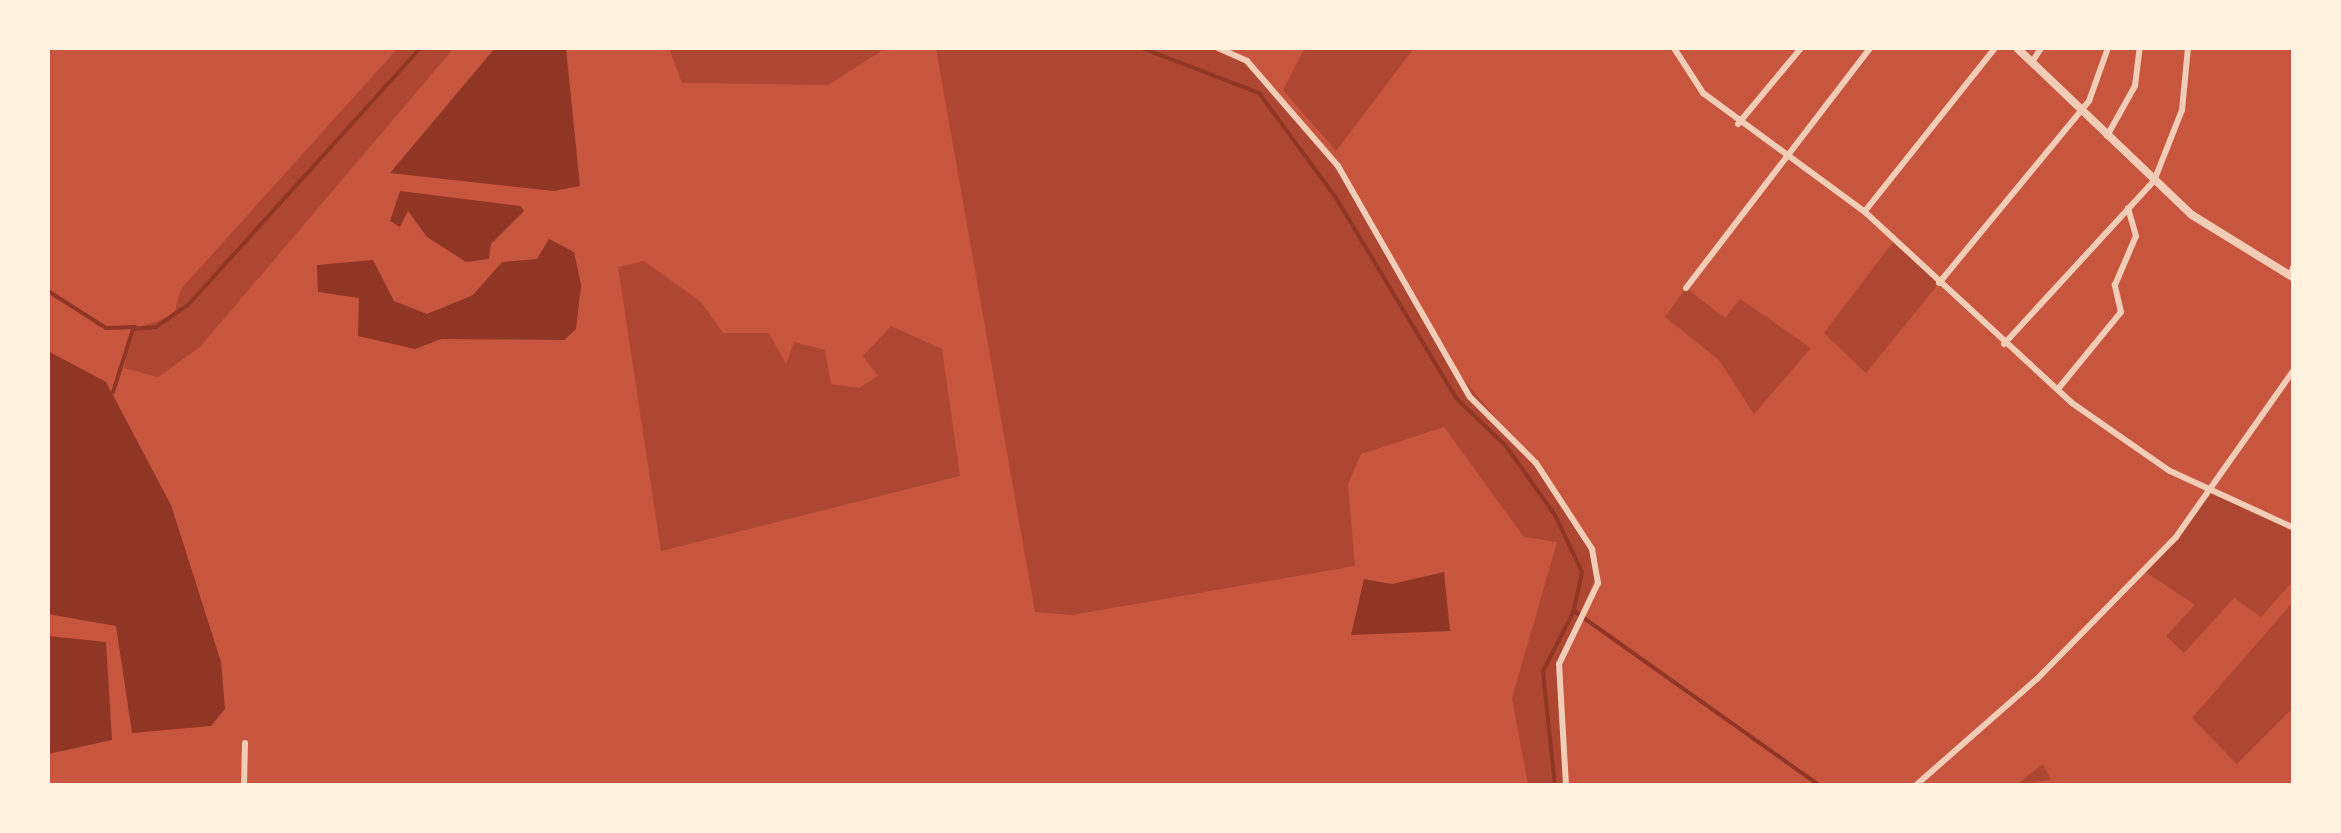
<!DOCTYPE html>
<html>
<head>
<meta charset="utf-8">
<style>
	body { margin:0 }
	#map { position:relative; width:2341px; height:833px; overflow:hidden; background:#c8553d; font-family:"Playfair Display",serif }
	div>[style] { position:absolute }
	.green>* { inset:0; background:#ae4732 }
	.water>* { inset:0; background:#8f3625 }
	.stream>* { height:4px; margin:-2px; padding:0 2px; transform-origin:2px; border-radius:2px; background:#8f3625 }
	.minor>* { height:6px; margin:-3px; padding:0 3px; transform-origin:3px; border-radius:3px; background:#f1ccb7 }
	.tertiary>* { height:8px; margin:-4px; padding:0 4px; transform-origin:4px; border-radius:4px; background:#f1ccb7 }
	span { translate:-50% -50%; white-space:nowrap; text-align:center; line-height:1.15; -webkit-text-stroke:10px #fff3e0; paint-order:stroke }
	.frame { position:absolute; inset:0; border:50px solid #fff3e0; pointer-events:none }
</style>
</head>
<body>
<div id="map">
	<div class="green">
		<div style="clip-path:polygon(398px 48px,454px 48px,200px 347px,158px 377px,124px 368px,132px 330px,174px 315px,181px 289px)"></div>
		<div style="clip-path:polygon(669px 48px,886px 48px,828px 85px,682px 83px)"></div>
		<div style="clip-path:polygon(936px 48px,1218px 48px,1247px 61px,1338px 166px,1445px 357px,1564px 500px,1598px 569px,1557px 678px,1565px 785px,1528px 785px,1512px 698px,1557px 542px,1524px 537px,1444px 427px,1361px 454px,1348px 484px,1355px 566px,1072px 615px,1035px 612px)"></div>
		<div style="clip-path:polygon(1305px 48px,1414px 48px,1336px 151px,1283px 90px)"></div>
		<div style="clip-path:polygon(1896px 238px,1939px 283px,1866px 373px,1824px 333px)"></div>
		<div style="clip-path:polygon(644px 261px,701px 302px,723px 333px,769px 333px,786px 364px,794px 342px,825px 350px,831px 384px,859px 388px,878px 376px,863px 356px,891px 326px,942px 349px,960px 476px,661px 551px,618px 267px)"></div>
		<div style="clip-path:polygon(1686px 288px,1725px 318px,1740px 299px,1811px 348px,1754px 414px,1719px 360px,1665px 317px)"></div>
		<div style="clip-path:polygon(2211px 492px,2293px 528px,2293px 581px,2261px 617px,2234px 598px,2184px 653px,2166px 636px,2195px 605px,2144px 571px)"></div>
		<div style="clip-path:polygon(2293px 602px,2293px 708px,2237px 764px,2192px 718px)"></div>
		<div style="clip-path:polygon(2043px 764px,2051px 780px,2016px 785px)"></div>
	</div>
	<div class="water">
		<div style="clip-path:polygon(495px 48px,566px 48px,580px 186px,554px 191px,390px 173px)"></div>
		<div style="clip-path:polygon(400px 191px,521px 206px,524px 211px,491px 244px,489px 259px,466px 262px,427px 237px,408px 211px,400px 227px,390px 221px)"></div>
		<div style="clip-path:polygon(549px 239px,574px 252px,581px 285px,576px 329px,564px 340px,441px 339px,415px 349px,358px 336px,359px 298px,318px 292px,317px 265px,373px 260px,394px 301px,427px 314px,473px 295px,502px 262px,537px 259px)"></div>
		<div style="clip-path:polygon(48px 351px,106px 382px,171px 505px,221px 662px,225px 709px,211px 726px,132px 733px,116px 626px,48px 614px)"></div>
		<div style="clip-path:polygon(1444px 572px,1450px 631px,1351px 635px,1364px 579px,1392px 584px)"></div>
		<div style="clip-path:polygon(48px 636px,106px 642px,112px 740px,48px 754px)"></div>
	</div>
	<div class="stream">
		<div style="left:1142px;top:48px;width:125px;rotate:21deg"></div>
		<div style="left:1259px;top:93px;width:130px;rotate:53.7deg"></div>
		<div style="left:1336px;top:198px;width:233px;rotate:59deg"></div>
		<div style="left:1456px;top:398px;width:69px;rotate:43.8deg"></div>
		<div style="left:1506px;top:446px;width:85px;rotate:54.6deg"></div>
		<div style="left:1555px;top:515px;width:63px;rotate:64.7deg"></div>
		<div style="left:1582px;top:572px;width:40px;rotate:102deg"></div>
		<div style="left:1574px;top:611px;width:302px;rotate:35.4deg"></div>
		<div style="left:48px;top:291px;width:69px;rotate:32.5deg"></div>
		<div style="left:106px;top:328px;width:29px;rotate:-2deg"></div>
		<div style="left:113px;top:392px;width:66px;rotate:-72.4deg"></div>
		<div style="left:133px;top:329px;width:23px;rotate:-5deg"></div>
		<div style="left:156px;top:327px;width:40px;rotate:-34.9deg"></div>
		<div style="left:189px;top:304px;width:345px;rotate:-47.9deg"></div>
		<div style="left:1555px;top:786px;width:116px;rotate:-96deg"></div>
		<div style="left:1543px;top:671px;width:68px;rotate:-62.7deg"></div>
	</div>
	<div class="minor">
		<div style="left:1218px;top:48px;width:32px;rotate:24deg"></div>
		<div style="left:1247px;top:61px;width:139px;rotate:49.1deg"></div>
		<div style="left:1338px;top:166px;width:266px;rotate:60.3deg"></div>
		<div style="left:1470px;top:397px;width:93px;rotate:45deg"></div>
		<div style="left:1536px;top:463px;width:103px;rotate:56.9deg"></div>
		<div style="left:1592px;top:549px;width:35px;rotate:80deg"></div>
		<div style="left:1598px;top:583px;width:90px;rotate:115.7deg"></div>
		<div style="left:1559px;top:664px;width:122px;rotate:86.7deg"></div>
		<div style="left:1674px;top:48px;width:54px;rotate:57.2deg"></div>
		<div style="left:1703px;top:93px;width:201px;rotate:36.3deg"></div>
		<div style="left:1865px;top:212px;width:282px;rotate:42.7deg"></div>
		<div style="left:2072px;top:403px;width:119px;rotate:34.8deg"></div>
		<div style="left:2170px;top:471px;width:136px;rotate:24.7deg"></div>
		<div style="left:2032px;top:62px;width:17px;rotate:-57deg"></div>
		<div style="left:1738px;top:124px;width:99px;rotate:-50.3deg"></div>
		<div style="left:2107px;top:136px;width:57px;rotate:-60.8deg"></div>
		<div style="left:2135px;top:86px;width:38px;rotate:-83deg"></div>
		<div style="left:1865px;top:211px;width:208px;rotate:-51.4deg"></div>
		<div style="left:2290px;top:276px;width:12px;rotate:-70deg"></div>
		<div style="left:1939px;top:283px;width:236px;rotate:-50.5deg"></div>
		<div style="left:2089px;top:101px;width:56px;rotate:-70.3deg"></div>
		<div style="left:1686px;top:288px;width:302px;rotate:-52.5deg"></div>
		<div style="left:2004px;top:344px;width:222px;rotate:-47.4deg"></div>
		<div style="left:2154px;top:181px;width:76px;rotate:-68.5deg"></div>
		<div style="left:2182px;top:110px;width:62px;rotate:-84.5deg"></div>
		<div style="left:2058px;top:389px;width:99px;rotate:-50.7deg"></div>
		<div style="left:2121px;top:312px;width:28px;rotate:-103deg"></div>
		<div style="left:2115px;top:285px;width:53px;rotate:-66.8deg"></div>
		<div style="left:2136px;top:236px;width:29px;rotate:-106deg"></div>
		<div style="left:244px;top:786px;width:43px;rotate:-88.7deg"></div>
		<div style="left:1915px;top:786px;width:162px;rotate:-41.3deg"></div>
		<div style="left:2037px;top:679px;width:199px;rotate:-45.6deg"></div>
		<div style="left:2176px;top:537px;width:204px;rotate:-54.8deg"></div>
	</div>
	<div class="tertiary">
		<div style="left:2017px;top:48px;width:242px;rotate:43.7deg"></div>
		<div style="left:2192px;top:215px;width:120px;rotate:31.7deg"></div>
	</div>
	<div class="frame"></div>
</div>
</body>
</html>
